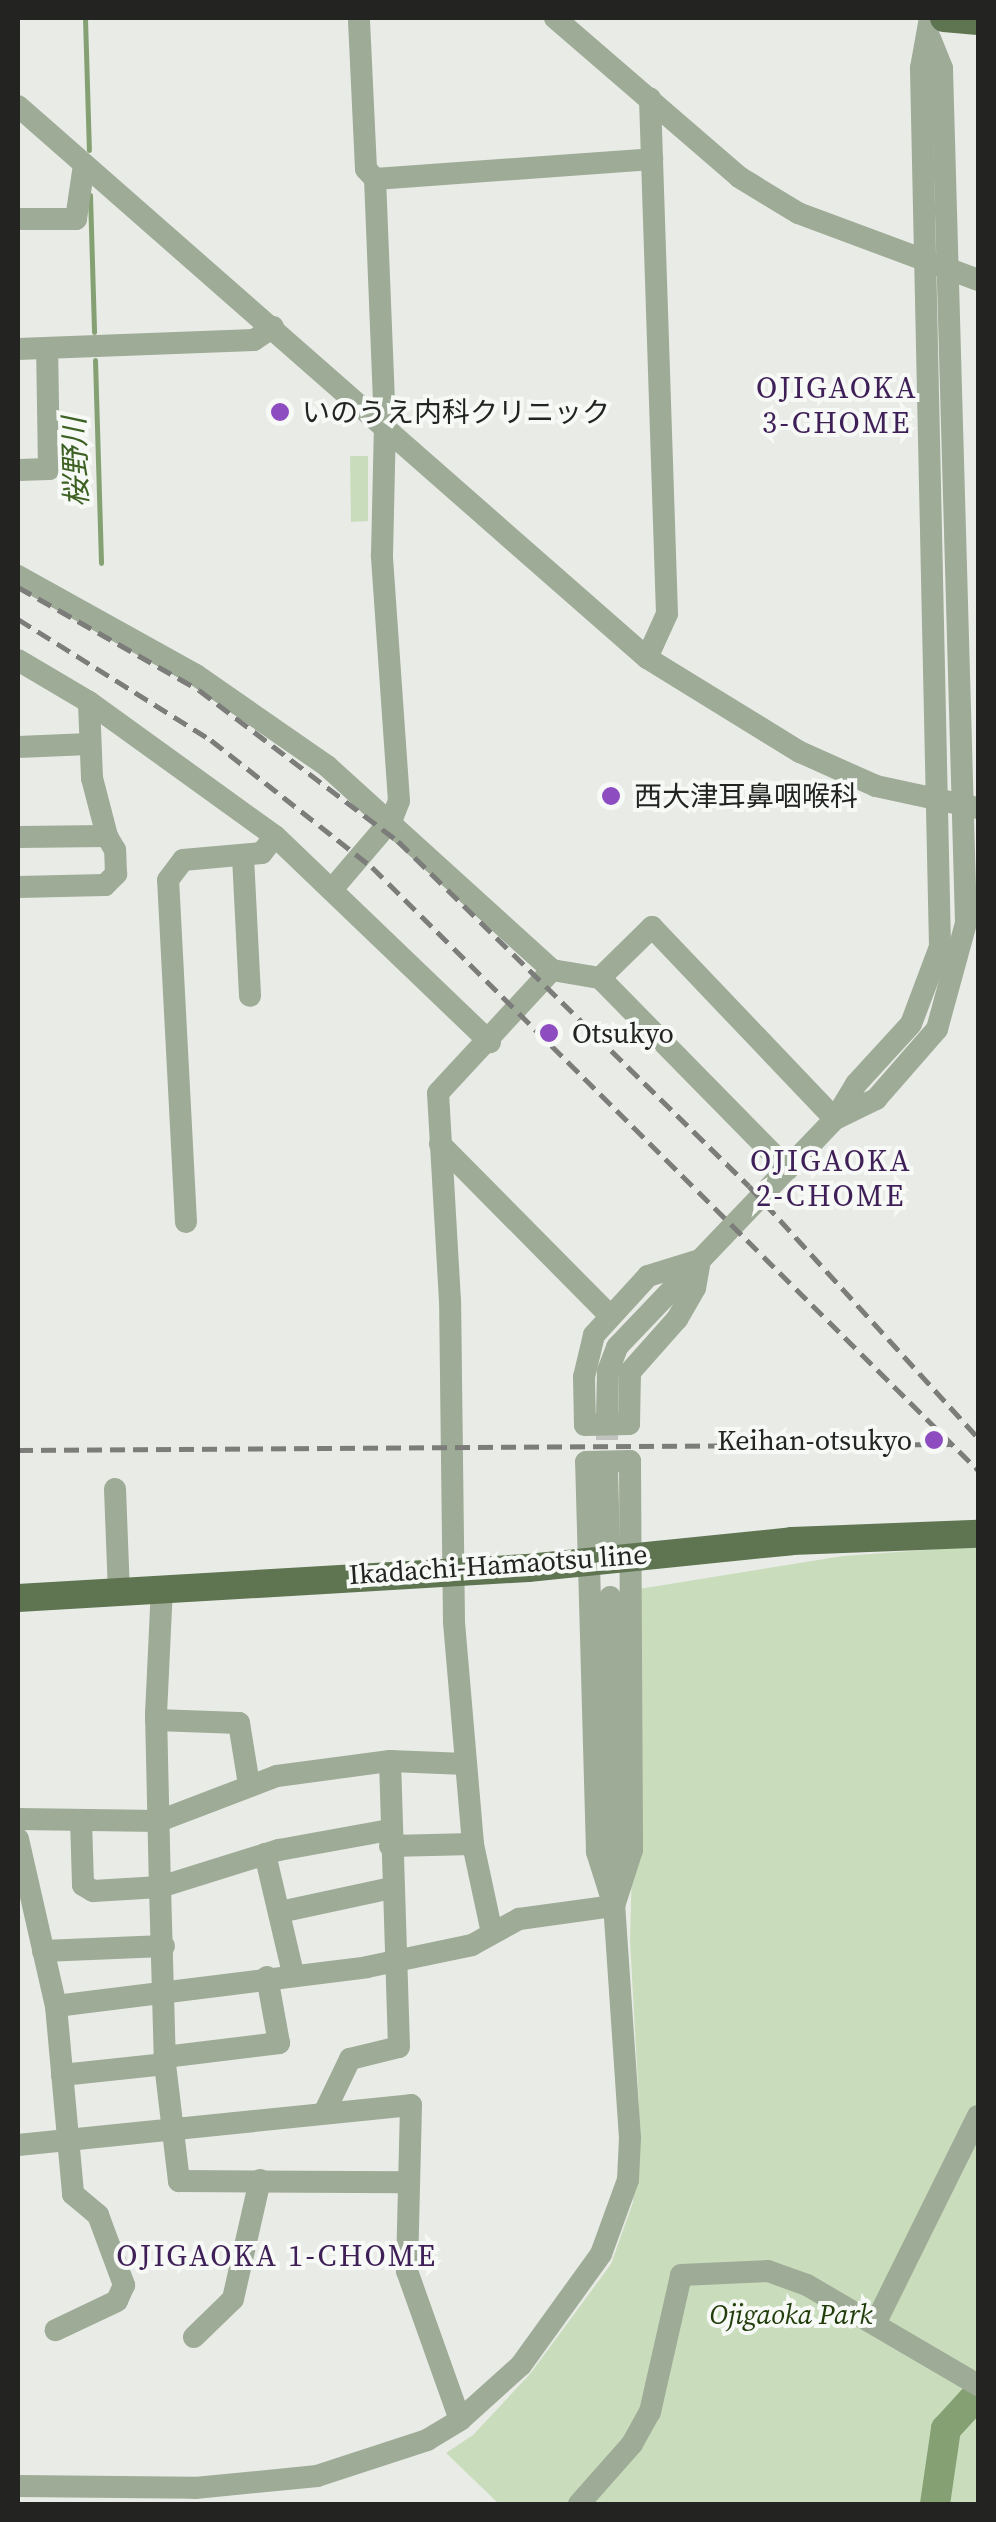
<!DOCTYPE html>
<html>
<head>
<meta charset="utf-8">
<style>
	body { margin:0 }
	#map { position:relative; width:996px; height:2522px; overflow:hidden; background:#e9ebe7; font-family:"Source Serif 4","Noto Sans JP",serif }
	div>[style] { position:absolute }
	.green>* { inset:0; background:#c9ddbd }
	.stream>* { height:5px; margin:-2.5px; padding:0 2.5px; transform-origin:2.5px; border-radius:2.5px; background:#85a174 }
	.river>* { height:30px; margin:-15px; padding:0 15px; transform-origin:15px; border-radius:15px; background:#85a174 }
	.minor-tunnel>* { height:22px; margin-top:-11px; transform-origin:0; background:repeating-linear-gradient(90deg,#c1c3c0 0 22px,transparent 0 33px) }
	.minor>* { height:22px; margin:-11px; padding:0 11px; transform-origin:11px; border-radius:11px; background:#9eab96 }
	.major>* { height:28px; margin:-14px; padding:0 14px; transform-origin:14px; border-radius:14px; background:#5f7551 }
	.rail>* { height:5px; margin-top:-2.5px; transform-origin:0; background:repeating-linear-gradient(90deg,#7c7d7a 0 15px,transparent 0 23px) }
	.dots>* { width:28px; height:28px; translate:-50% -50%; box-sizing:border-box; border:5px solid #f6f9f5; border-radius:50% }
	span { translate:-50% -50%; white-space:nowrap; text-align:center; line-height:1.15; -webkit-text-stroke:8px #f6f9f5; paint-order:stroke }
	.poi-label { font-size:28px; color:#232422 }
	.left { translate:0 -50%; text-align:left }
	.right { translate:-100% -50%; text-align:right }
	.street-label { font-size:28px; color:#232422 }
	.park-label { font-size:28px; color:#213c0a; font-style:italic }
	.neighbourhood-label { font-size:30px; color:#3f1f57; letter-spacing:2.5px }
	.water-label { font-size:30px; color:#3d6122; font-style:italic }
	.frame { position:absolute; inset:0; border:20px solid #232422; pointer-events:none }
</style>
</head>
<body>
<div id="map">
	<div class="green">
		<div style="clip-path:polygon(350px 456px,368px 456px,368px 521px,351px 522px)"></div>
		<div style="clip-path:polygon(978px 1546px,978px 2504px,499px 2504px,446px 2453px,473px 2435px,530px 2374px,611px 2264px,633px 2202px,639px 2104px,630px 1941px,639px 1589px,843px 1556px)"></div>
	</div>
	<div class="stream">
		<div style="left:85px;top:18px;width:132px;rotate:88.3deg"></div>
		<div style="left:90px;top:195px;width:137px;rotate:88.3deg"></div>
		<div style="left:95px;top:360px;width:203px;rotate:88.3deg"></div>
	</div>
	<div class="river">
		<div style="left:935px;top:2504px;width:76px;rotate:-81.7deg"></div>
		<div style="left:946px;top:2429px;width:47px;rotate:-47.6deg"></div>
	</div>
	<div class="minor-tunnel">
		<div style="left:607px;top:1418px;width:52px;rotate:90deg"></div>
	</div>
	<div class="minor">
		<div style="left:555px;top:18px;width:243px;rotate:40.8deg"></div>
		<div style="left:739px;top:177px;width:69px;rotate:31.4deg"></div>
		<div style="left:798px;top:213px;width:192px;rotate:20.4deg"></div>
		<div style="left:18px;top:106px;width:837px;rotate:41.27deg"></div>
		<div style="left:647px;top:658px;width:180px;rotate:31.6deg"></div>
		<div style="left:800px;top:752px;width:83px;rotate:24.1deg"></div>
		<div style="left:876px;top:786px;width:104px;rotate:12.2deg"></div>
		<div style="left:375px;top:179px;width:278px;rotate:-4.1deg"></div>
		<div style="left:18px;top:219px;width:58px"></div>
		<div style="left:76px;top:219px;width:55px;rotate:-81.6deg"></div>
		<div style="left:18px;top:349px;width:236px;rotate:-2.2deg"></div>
		<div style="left:254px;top:340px;width:23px;rotate:-34deg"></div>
		<div style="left:18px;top:470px;width:31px;rotate:-2deg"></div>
		<div style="left:49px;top:469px;width:121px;rotate:-90.9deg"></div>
		<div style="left:18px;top:576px;width:204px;rotate:29.1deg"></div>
		<div style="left:196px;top:675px;width:160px;rotate:34.8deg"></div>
		<div style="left:327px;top:766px;width:304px;rotate:42.2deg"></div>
		<div style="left:552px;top:970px;width:49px;rotate:9.5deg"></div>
		<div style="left:600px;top:978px;width:268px;rotate:45.5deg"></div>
		<div style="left:647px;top:658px;width:48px;rotate:-65.6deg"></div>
		<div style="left:667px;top:614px;width:516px;rotate:-91.89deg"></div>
		<div style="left:18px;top:660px;width:82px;rotate:30.6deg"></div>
		<div style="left:89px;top:702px;width:229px;rotate:35.8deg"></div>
		<div style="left:275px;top:836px;width:298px;rotate:43.8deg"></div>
		<div style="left:18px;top:747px;width:71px;rotate:-2.4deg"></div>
		<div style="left:18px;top:837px;width:89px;rotate:-0.6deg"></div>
		<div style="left:107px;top:836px;width:60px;rotate:-104.5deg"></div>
		<div style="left:92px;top:778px;width:76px;rotate:-92.3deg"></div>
		<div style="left:243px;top:857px;width:139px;rotate:87.1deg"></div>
		<div style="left:18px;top:887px;width:87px;rotate:-1.3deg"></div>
		<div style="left:105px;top:885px;width:16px;rotate:-45deg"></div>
		<div style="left:116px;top:874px;width:24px;rotate:-92deg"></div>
		<div style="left:115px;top:850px;width:16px;rotate:-120deg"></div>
		<div style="left:334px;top:887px;width:89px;rotate:-49.5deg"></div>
		<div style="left:392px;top:819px;width:19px;rotate:-69deg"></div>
		<div style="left:399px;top:801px;width:247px;rotate:-94deg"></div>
		<div style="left:382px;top:555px;width:128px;rotate:-88.7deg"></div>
		<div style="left:385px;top:427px;width:248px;rotate:-92.3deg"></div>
		<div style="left:375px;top:179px;width:13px;rotate:-132deg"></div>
		<div style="left:366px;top:169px;width:151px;rotate:-92.7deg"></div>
		<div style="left:600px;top:978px;width:73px;rotate:-44.4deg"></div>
		<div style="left:652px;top:927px;width:265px;rotate:46.4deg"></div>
		<div style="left:835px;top:1119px;width:46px;rotate:-26deg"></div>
		<div style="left:876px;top:1099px;width:93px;rotate:-48.9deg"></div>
		<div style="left:937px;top:1029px;width:110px;rotate:-74.7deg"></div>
		<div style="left:966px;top:923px;width:855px;rotate:-91.61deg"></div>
		<div style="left:942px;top:68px;width:32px;rotate:-112deg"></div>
		<div style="left:440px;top:1144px;width:240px;rotate:45.3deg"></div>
		<div style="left:186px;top:1222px;width:342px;rotate:-93deg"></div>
		<div style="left:168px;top:880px;width:25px;rotate:-53deg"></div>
		<div style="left:183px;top:860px;width:79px;rotate:-5.1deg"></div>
		<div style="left:262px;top:853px;width:21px;rotate:-53deg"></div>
		<div style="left:700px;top:1260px;width:28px;rotate:100deg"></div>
		<div style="left:695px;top:1288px;width:36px;rotate:120deg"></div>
		<div style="left:677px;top:1319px;width:71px;rotate:131.6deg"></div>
		<div style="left:630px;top:1372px;width:52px;rotate:91.1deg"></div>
		<div style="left:629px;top:1424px;width:44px;rotate:178.7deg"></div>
		<div style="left:585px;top:1425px;width:48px;rotate:-91.2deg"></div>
		<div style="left:584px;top:1377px;width:43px;rotate:-76.6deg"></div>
		<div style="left:594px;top:1335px;width:80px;rotate:-47.5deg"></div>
		<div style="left:648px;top:1276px;width:54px;rotate:-17.1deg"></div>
		<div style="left:607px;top:1418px;width:47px;rotate:-88.8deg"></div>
		<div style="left:608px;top:1371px;width:26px;rotate:-69deg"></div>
		<div style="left:617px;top:1347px;width:315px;rotate:-46.3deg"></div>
		<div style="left:835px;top:1119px;width:41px;rotate:-59deg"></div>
		<div style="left:856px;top:1084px;width:81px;rotate:-47.5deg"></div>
		<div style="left:911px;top:1024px;width:82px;rotate:-69.4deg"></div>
		<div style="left:940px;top:947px;width:879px;rotate:-91.24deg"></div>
		<div style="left:921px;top:68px;width:51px;rotate:-79.8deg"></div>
		<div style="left:630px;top:1461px;width:389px;rotate:89.7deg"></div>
		<div style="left:632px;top:1850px;width:59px;rotate:107.8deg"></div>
		<div style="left:614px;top:1906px;width:57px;rotate:-107.5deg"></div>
		<div style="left:597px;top:1852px;width:390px;rotate:-91.6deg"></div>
		<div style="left:586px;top:1462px;width:44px;rotate:-1.3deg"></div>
		<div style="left:607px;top:1470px;width:73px;rotate:88.4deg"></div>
		<div style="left:115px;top:1489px;width:102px;rotate:87.8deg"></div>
		<div style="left:162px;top:1587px;width:126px;rotate:92.7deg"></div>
		<div style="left:156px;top:1713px;width:174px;rotate:88.7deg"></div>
		<div style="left:160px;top:1887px;width:177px;rotate:88.4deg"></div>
		<div style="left:165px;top:2064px;width:118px;rotate:83.2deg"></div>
		<div style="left:179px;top:2181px;width:228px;rotate:0.3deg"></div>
		<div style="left:156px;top:1720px;width:83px;rotate:2.1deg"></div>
		<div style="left:239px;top:1723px;width:63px;rotate:80.8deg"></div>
		<div style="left:18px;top:1819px;width:141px;rotate:0.8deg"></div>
		<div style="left:159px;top:1821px;width:126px;rotate:-20.9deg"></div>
		<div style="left:277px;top:1776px;width:114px;rotate:-7.6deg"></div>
		<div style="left:390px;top:1761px;width:76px;rotate:2.3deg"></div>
		<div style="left:81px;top:1820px;width:65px;rotate:88.2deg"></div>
		<div style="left:83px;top:1885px;width:12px;rotate:31deg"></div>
		<div style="left:93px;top:1891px;width:67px;rotate:-3.4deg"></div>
		<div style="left:160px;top:1887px;width:125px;rotate:-17.3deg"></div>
		<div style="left:279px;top:1850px;width:112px;rotate:-10.3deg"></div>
		<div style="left:18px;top:1839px;width:171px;rotate:77.2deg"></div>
		<div style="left:56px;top:2006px;width:189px;rotate:84.8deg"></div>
		<div style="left:73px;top:2194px;width:33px;rotate:40deg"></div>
		<div style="left:98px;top:2215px;width:75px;rotate:69.6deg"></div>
		<div style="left:124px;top:2285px;width:17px;rotate:114deg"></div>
		<div style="left:117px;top:2301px;width:68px;rotate:154.6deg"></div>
		<div style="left:390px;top:1846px;width:83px;rotate:-1.4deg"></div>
		<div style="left:265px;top:1854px;width:122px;rotate:76.8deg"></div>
		<div style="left:280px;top:1912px;width:114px;rotate:-12.2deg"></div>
		<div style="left:492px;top:1933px;width:91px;rotate:-102.1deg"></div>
		<div style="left:473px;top:1844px;width:223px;rotate:-94.9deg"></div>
		<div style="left:454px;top:1622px;width:321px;rotate:-90.7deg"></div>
		<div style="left:450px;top:1301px;width:208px;rotate:-93.3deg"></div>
		<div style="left:438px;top:1093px;width:168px;rotate:-47.2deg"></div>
		<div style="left:43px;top:1951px;width:121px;rotate:-2.4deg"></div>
		<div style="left:56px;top:2006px;width:313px;rotate:-7.1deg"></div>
		<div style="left:367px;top:1967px;width:107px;rotate:-11.8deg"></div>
		<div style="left:472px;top:1945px;width:54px;rotate:-29deg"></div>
		<div style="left:519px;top:1919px;width:96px;rotate:-7.8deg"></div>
		<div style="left:165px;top:2057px;width:115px;rotate:-7deg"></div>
		<div style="left:279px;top:2043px;width:67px;rotate:-100.3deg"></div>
		<div style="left:62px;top:2075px;width:104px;rotate:-6.1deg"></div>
		<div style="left:325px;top:2111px;width:58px;rotate:-64.3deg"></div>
		<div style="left:350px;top:2059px;width:50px;rotate:-13.8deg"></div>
		<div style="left:399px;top:2047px;width:286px;rotate:-91.8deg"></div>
		<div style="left:18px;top:2145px;width:395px;rotate:-5.8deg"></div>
		<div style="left:411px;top:2105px;width:166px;rotate:91.4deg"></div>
		<div style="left:407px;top:2271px;width:158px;rotate:70.4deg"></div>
		<div style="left:875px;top:2324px;width:232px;rotate:-63.7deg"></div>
		<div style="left:194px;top:2337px;width:54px;rotate:-44.3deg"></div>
		<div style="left:233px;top:2299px;width:122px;rotate:-77.2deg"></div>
		<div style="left:18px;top:2486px;width:177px;rotate:0.6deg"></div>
		<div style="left:195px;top:2488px;width:123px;rotate:-5.6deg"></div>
		<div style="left:317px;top:2476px;width:116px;rotate:-18.1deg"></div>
		<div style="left:427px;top:2440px;width:39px;rotate:-31deg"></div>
		<div style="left:460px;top:2420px;width:82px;rotate:-42deg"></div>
		<div style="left:521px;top:2365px;width:137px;rotate:-54.2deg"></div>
		<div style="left:601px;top:2254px;width:79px;rotate:-70deg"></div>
		<div style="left:628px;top:2180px;width:42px;rotate:-87.3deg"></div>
		<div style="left:630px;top:2138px;width:233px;rotate:-93.9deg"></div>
		<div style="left:614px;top:1906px;width:309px;rotate:-90.7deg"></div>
		<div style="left:579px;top:2504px;width:80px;rotate:-48.5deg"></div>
		<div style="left:632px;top:2444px;width:37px;rotate:-61deg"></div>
		<div style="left:650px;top:2412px;width:140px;rotate:-77.2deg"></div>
		<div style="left:681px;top:2275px;width:87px;rotate:-2.6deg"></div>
		<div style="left:768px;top:2271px;width:41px;rotate:19.7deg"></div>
		<div style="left:807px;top:2285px;width:198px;rotate:30.3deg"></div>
	</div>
	<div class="major">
		<div style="left:944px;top:18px;width:34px;rotate:5deg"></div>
		<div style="left:18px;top:1598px;width:511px;rotate:-3.37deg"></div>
		<div style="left:528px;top:1568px;width:265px;rotate:-5.8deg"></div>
		<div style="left:792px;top:1541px;width:186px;rotate:-2.2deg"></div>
	</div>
	<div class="rail">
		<div style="left:18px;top:587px;width:208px;rotate:29.6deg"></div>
		<div style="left:199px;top:690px;width:250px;rotate:37.2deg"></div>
		<div style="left:398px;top:841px;width:492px;rotate:44.5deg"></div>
		<div style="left:749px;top:1186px;width:341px;rotate:47.7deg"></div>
		<div style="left:18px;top:619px;width:228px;rotate:32.1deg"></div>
		<div style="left:211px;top:740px;width:205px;rotate:38.3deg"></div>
		<div style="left:372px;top:867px;width:855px;rotate:44.86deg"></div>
		<div style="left:18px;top:1450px;width:941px;rotate:-0.37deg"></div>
	</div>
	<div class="dots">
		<div style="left:280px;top:412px;background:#8e4cc1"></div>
		<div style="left:611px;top:796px;background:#8e4cc1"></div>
		<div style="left:549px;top:1033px;background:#8e4cc1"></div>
		<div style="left:934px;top:1440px;background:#8e4cc1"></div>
	</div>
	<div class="poi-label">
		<span class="left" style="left:302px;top:412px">いのうえ内科クリニック</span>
		<span class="left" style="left:634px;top:796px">西大津耳鼻咽喉科</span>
		<span class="left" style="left:572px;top:1033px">Otsukyo</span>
		<span class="right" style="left:912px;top:1440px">Keihan-otsukyo</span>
	</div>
	<div class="street-label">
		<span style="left:498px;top:1564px;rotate:-4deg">Ikadachi-Hamaotsu line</span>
	</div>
	<div class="park-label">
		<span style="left:791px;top:2314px">Ojigaoka Park</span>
	</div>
	<div class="neighbourhood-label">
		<span style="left:837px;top:405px">OJIGAOKA<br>3-CHOME</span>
		<span style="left:831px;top:1178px">OJIGAOKA<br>2-CHOME</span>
		<span style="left:277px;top:2256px">OJIGAOKA 1-CHOME</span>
	</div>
	<div class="water-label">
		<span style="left:76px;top:462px;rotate:-92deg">桜野川</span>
	</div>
	<div class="frame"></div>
</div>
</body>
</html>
